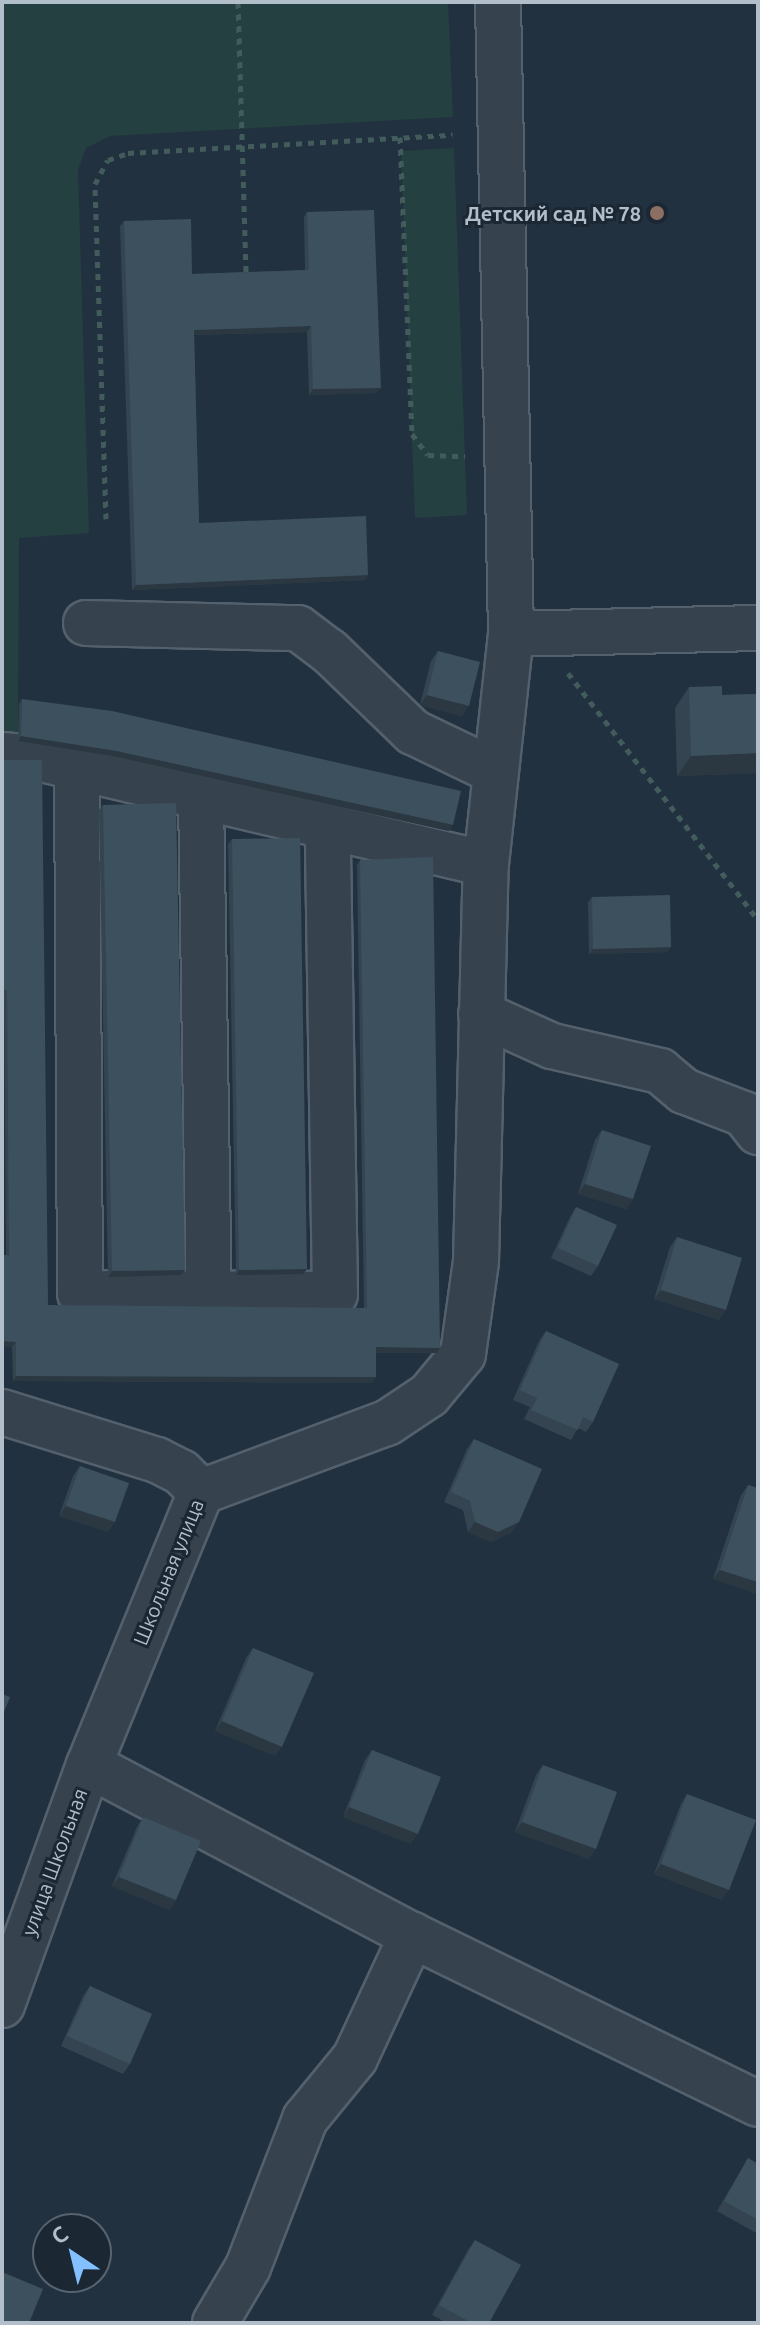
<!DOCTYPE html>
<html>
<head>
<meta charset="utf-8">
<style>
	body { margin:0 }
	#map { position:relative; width:760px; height:2325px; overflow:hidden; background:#22313f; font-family:Ubuntu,sans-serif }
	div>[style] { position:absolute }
	.green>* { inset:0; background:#244040 }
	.path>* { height:5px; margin-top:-2.5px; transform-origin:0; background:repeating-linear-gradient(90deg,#425c5c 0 6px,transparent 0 12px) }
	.roads { filter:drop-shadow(2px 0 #54616d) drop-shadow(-2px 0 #54616d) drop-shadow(0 2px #54616d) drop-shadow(0 -2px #54616d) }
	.minor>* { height:44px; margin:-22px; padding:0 22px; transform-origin:22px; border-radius:22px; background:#36434f }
	.wall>* { inset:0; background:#344551 }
	.shaded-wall>* { inset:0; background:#2b3842 }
	.building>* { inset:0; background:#3d505e }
	.dots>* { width:22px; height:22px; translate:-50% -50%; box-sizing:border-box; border:4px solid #1b2834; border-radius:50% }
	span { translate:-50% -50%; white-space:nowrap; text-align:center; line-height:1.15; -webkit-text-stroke:6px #1b2834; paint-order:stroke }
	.poi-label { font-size:20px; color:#b2beca; font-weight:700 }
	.right { translate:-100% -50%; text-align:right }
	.street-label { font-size:20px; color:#b2beca }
	.frame { position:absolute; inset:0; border:4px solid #b2beca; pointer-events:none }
	.north { position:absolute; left:32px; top:2213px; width:80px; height:80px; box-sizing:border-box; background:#1b2834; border:2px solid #576470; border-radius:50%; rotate:325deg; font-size:22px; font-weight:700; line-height:32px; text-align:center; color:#b2beca }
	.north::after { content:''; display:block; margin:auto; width:28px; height:36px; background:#82c0ff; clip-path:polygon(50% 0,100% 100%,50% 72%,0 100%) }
</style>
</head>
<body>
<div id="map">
	<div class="green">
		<div style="clip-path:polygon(2px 2px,448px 2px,453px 117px,110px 136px,86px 148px,78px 170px,89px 533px,19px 538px,18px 741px,2px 743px)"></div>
		<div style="clip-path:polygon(454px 148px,467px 515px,415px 518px,401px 151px)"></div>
	</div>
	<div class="path">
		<div style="left:238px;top:2px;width:274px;rotate:88.3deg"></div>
		<div style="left:400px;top:137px;width:297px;rotate:87.7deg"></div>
		<div style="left:412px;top:434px;width:26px;rotate:53deg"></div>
		<div style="left:428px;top:455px;width:37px;rotate:2deg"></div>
		<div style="left:106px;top:519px;width:335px;rotate:-91.9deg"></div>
		<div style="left:95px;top:184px;width:27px;rotate:-62deg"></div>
		<div style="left:108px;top:160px;width:21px;rotate:-19deg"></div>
		<div style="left:128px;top:153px;width:325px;rotate:-3.2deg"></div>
		<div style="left:568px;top:673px;width:312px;rotate:52.4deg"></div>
	</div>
	<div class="roads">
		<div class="minor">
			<div style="left:498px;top:2px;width:632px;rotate:88.82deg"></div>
			<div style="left:511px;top:634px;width:247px;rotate:-1.4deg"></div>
			<div style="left:86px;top:623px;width:212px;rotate:1.4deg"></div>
			<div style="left:298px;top:628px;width:39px;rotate:37deg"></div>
			<div style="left:329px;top:651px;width:117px;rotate:44deg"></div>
			<div style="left:413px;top:732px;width:92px;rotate:25.7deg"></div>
			<div style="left:2px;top:755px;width:36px;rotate:5deg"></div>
			<div style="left:38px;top:758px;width:460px;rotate:13.3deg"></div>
			<div style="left:77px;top:771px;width:522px;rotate:89.67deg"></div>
			<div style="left:80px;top:1293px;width:255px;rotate:0.2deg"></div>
			<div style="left:335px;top:1294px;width:465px;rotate:-90.9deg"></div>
			<div style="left:201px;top:797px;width:495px;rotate:89.1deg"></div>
			<div style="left:481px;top:1014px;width:78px;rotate:24.3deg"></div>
			<div style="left:552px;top:1046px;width:111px;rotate:13deg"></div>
			<div style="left:660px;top:1071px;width:31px;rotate:40deg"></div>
			<div style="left:684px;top:1091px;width:64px;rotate:21deg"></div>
			<div style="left:744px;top:1114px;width:23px;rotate:52deg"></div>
			<div style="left:2px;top:1412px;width:162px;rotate:17.2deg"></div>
			<div style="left:157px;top:1460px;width:27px;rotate:27deg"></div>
			<div style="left:181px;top:1472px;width:28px;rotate:45deg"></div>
			<div style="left:201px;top:1492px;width:198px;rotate:-20.4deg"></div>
			<div style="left:387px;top:1423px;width:50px;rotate:-33.7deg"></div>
			<div style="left:429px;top:1395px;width:53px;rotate:-50.3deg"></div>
			<div style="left:463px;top:1354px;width:94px;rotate:-82deg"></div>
			<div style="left:476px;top:1261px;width:397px;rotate:-88.6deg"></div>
			<div style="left:486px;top:864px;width:231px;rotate:-83.8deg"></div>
			<div style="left:89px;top:1765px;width:365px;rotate:27.8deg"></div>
			<div style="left:412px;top:1935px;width:385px;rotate:26deg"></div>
			<div style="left:2px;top:2005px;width:255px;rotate:-70.1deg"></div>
			<div style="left:89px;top:1765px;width:295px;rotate:-67.7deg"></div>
			<div style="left:215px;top:2323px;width:65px;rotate:-59.5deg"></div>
			<div style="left:248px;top:2267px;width:159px;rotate:-68.9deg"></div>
			<div style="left:305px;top:2119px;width:79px;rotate:-50.7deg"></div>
			<div style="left:355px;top:2058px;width:136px;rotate:-65.1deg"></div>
		</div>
	</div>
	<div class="wall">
		<div style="clip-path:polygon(307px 212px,377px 393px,309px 395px,307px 332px,194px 335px,199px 523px,368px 575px,365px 580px,132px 590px,120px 226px,124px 221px,192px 274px,305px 270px,304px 217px)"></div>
		<div style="clip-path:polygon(438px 651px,462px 716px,420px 705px,431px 661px)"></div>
		<div style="clip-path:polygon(689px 687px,722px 695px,758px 694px,758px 773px,677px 776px,675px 708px)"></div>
		<div style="clip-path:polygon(22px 699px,449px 831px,113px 756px,18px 741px,19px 704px)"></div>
		<div style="clip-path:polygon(2px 760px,48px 1305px,364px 1308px,357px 865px,360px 860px,440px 1348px,437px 1353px,376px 1353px,376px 1377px,372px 1383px,13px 1381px,12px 1347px,2px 1347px,2px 1255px,6px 1255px,4px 995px,2px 995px)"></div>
		<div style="clip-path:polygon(103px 805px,181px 1275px,108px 1277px,99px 810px)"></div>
		<div style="clip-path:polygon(232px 839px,307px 1269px,303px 1274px,236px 1275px,228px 844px)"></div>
		<div style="clip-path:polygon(592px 897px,671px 947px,667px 952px,589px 954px,588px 902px)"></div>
		<div style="clip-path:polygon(602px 1130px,633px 1199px,626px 1209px,578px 1194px,595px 1140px)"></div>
		<div style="clip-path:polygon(576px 1207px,598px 1266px,591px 1276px,551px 1258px,570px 1217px)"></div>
		<div style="clip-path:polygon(677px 1237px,719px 1320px,654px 1299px,670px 1247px)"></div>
		<div style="clip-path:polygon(546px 1331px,593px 1422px,586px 1432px,578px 1428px,571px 1440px,524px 1419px,530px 1407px,513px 1400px,539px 1341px)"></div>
		<div style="clip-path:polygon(474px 1439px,512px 1532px,491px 1542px,468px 1532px,463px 1510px,444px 1502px,467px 1449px)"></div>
		<div style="clip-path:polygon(80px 1466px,108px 1532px,59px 1516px,73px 1476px)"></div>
		<div style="clip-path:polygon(748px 1485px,758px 1488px,758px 1594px,713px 1579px,741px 1495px)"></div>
		<div style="clip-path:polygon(253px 1648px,275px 1756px,215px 1731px,246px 1658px)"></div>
		<div style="clip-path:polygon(372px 1750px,411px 1844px,343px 1817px,365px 1760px)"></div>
		<div style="clip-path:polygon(543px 1765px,589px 1859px,515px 1832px,536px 1775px)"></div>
		<div style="clip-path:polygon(687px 1794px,722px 1900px,654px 1874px,681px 1804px)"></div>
		<div style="clip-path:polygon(143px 1817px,176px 1900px,170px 1910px,112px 1886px,137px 1827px)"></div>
		<div style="clip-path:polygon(90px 1986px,130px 2064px,123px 2074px,61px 2046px,83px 1996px)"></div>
		<div style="clip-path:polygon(748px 2158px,758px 2164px,758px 2234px,717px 2211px)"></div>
		<div style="clip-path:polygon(475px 2240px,489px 2323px,447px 2323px,432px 2315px,468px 2250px)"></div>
	</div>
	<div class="shaded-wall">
		<div style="clip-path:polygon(311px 326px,307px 332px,190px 335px,194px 330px)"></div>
		<div style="clip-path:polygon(381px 388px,377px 393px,309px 395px,313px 389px)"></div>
		<div style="clip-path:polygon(368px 575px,365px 580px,132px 590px,136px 585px)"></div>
		<div style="clip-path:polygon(427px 695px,469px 706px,462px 716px,420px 705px)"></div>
		<div style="clip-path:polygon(21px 736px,117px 751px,453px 825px,449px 831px,113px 756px,18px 741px)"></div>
		<div style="clip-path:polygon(758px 753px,758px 773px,677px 776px,691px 756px)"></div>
		<div style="clip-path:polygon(671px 947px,667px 952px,589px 954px,593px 949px)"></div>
		<div style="clip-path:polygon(585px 1184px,633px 1199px,626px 1209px,578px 1194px)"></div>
		<div style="clip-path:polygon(307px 1269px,303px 1274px,236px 1275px,239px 1270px)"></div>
		<div style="clip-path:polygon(185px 1270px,181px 1275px,108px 1277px,112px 1271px)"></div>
		<div style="clip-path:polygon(661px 1290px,726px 1310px,719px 1320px,654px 1299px)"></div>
		<div style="clip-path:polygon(2px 1341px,16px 1342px,12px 1347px,2px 1347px)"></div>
		<div style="clip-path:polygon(376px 1347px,440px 1348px,437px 1353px,373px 1353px)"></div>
		<div style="clip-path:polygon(16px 1376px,376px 1377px,372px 1383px,13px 1381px)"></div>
		<div style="clip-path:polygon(66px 1506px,115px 1522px,108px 1532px,59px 1516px)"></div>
		<div style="clip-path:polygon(475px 1522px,519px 1522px,512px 1532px,491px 1542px,468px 1532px)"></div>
		<div style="clip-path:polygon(720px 1570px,758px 1582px,758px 1594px,713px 1579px)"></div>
		<div style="clip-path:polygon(222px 1721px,282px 1747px,275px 1756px,215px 1731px)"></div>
		<div style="clip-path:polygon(349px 1807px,418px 1834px,411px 1844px,343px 1817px)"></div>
		<div style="clip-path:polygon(522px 1822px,596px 1849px,589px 1859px,515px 1832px)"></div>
		<div style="clip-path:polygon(661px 1864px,729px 1890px,722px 1900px,654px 1874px)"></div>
		<div style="clip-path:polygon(119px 1877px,176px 1900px,170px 1910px,112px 1886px)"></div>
	</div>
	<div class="building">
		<div style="clip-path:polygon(374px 210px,381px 388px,313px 389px,311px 326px,194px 330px,199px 523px,366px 516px,368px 575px,136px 585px,124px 221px,191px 219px,192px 274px,309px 270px,307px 212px)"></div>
		<div style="clip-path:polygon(438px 651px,480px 662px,469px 706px,427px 695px)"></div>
		<div style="clip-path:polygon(722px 686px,722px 695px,758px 694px,758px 753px,691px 756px,689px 687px)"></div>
		<div style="clip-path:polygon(22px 699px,112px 711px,461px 791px,453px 825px,117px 751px,21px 736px)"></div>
		<div style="clip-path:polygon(2px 760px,42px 760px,48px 1305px,367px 1308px,360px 860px,433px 857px,440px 1348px,376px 1347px,376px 1377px,16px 1376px,16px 1342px,2px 1341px,2px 1255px,9px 1255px,7px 990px,2px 990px)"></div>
		<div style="clip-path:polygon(176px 803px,185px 1270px,112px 1271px,103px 805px)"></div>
		<div style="clip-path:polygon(300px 838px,307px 1269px,239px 1270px,232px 839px)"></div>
		<div style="clip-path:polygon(670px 895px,671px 947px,593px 949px,592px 897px)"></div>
		<div style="clip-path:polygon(602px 1130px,651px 1146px,633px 1199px,585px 1184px)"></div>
		<div style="clip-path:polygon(576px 1207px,617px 1225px,598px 1266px,558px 1248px)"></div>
		<div style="clip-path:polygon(677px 1237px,742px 1258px,726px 1310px,661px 1290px)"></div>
		<div style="clip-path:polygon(546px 1331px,619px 1364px,593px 1422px,583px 1417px,578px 1430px,531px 1410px,537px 1398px,520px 1390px)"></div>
		<div style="clip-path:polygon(474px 1439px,542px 1469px,519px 1522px,498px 1532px,475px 1522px,470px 1501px,451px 1492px)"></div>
		<div style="clip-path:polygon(80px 1466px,129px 1483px,115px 1522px,66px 1506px)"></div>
		<div style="clip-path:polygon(748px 1485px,758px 1488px,758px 1582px,720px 1570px)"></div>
		<div style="clip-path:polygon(253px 1648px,314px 1673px,282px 1747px,222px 1721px)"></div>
		<div style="clip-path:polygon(2px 1694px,10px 1697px,2px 1717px)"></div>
		<div style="clip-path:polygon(372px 1750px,441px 1777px,418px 1834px,349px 1807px)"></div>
		<div style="clip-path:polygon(543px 1765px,617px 1792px,596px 1849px,522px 1822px)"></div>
		<div style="clip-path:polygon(687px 1794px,756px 1820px,729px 1890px,661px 1864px)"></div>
		<div style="clip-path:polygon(143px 1817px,201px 1841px,176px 1900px,119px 1877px)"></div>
		<div style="clip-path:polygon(90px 1986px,152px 2014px,130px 2064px,67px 2036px)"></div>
		<div style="clip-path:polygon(748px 2158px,758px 2164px,758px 2220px,724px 2201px)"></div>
		<div style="clip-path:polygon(475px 2240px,521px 2265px,489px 2323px,472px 2323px,439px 2305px)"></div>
		<div style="clip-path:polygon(2px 2272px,43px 2289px,29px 2323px,2px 2323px)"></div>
	</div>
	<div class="dots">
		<div style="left:657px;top:213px;background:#8d6e63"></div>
	</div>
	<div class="poi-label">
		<span class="right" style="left:641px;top:213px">Детский сад № 78</span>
	</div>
	<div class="street-label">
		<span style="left:168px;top:1572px;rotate:-68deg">Школьная улица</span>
		<span style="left:54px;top:1862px;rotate:-70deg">улица Школьная</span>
	</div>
	<div class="frame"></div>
	<div class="north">С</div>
</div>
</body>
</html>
